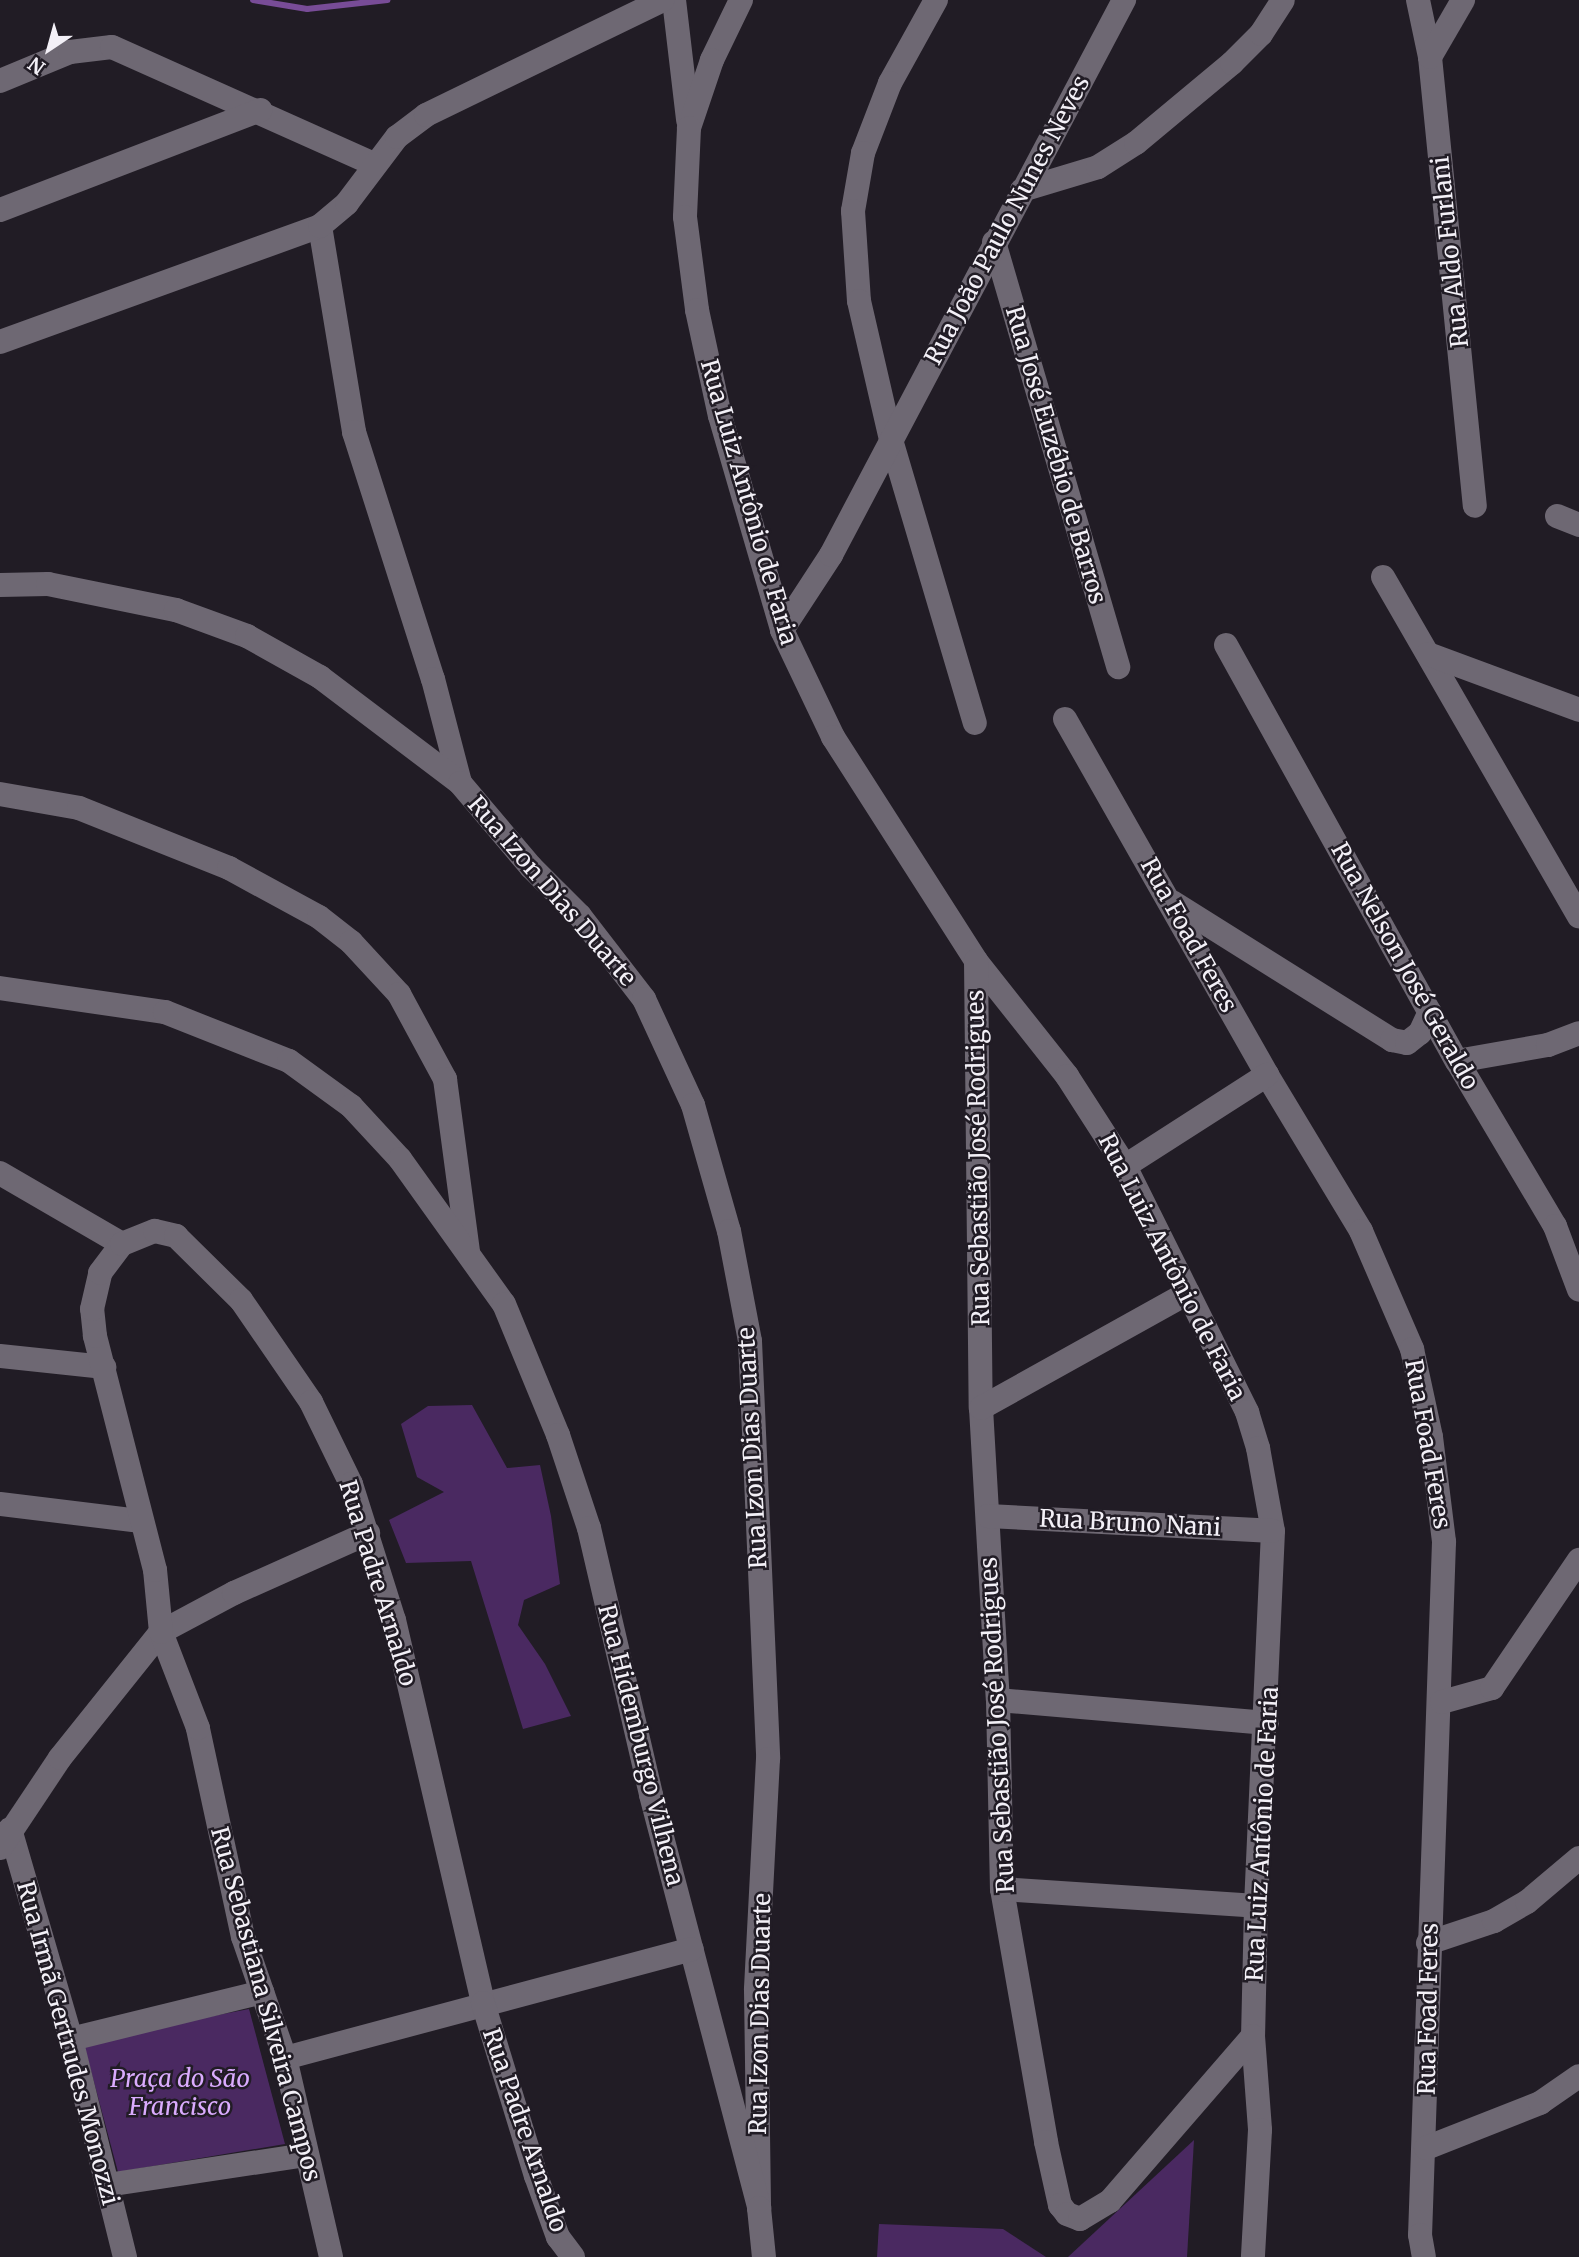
<!DOCTYPE html>
<html>
<head>
<meta charset="utf-8">
<style>
	body { margin:0 }
	#map { position:relative; width:1579px; height:2257px; overflow:hidden; background:#211c25; font-family:Merriweather,serif }
	div>[style] { position:absolute }
	.green>* { inset:0; background:#4a2961 }
	.stream>* { height:6px; margin:-3px; padding:0 3px; transform-origin:3px; border-radius:3px; background:#784c97 }
	.minor>* { height:24px; margin:-12px; padding:0 12px; transform-origin:12px; border-radius:12px; background:#6e6873 }
	span { translate:-50% -50%; white-space:nowrap; text-align:center; line-height:1.15; -webkit-text-stroke:5px #211c25; paint-order:stroke }
	.street-label { font-size:24px; color:#f3f0f7 }
	.park-label { font-size:24px; color:#daabfe; font-style:italic }
	.north { position:absolute; left:14px; top:14px; width:70px; height:70px; -webkit-text-stroke:5px #211c25; paint-order:stroke; rotate:216deg; font-size:19px; font-weight:700; line-height:28px; text-align:center; color:#f3f0f7 }
	.north::after { content:''; display:block; margin:auto; width:24px; height:32px; background:#f3f0f7; clip-path:polygon(50% 0,100% 100%,50% 72%,0 100%) }
</style>
</head>
<body>
<div id="map">
	<div class="green">
		<div style="clip-path:polygon(472px 1405px,507px 1468px,540px 1465px,551px 1516px,560px 1584px,524px 1600px,518px 1625px,545px 1664px,571px 1716px,523px 1729px,471px 1561px,406px 1563px,389px 1520px,444px 1492px,417px 1477px,401px 1424px,428px 1406px)"></div>
		<div style="clip-path:polygon(249px 2009px,285px 2144px,118px 2172px,83px 2041px)"></div>
		<div style="clip-path:polygon(1194px 2140px,1187px 2257px,1068px 2257px)"></div>
		<div style="clip-path:polygon(879px 2224px,1003px 2229px,1046px 2257px,877px 2257px)"></div>
	</div>
	<div class="stream">
		<div style="left:253px;top:0;width:55px;rotate:9.5deg"></div>
		<div style="left:307px;top:9px;width:81px;rotate:-6.4deg"></div>
	</div>
	<div class="minor">
		<div style="left:674px;top:0;width:121px;rotate:83.3deg"></div>
		<div style="left:741px;top:0;width:67px;rotate:115.8deg"></div>
		<div style="left:712px;top:60px;width:72px;rotate:108.7deg"></div>
		<div style="left:689px;top:128px;width:89px;rotate:92.6deg"></div>
		<div style="left:685px;top:217px;width:94px;rotate:82.6deg"></div>
		<div style="left:697px;top:310px;width:108px;rotate:77.8deg"></div>
		<div style="left:720px;top:416px;width:223px;rotate:73.8deg"></div>
		<div style="left:782px;top:630px;width:119px;rotate:64.5deg"></div>
		<div style="left:833px;top:737px;width:266px;rotate:57.4deg"></div>
		<div style="left:976px;top:961px;width:147px;rotate:51.6deg"></div>
		<div style="left:1067px;top:1076px;width:107px;rotate:57.2deg"></div>
		<div style="left:1125px;top:1166px;width:275px;rotate:63.6deg"></div>
		<div style="left:1247px;top:1412px;width:38px;rotate:73deg"></div>
		<div style="left:1258px;top:1448px;width:84px;rotate:79.8deg"></div>
		<div style="left:1273px;top:1531px;width:375px;rotate:92.6deg"></div>
		<div style="left:1256px;top:1906px;width:130px;rotate:91.3deg"></div>
		<div style="left:1253px;top:2036px;width:94px;rotate:85.7deg"></div>
		<div style="left:1260px;top:2130px;width:127px;rotate:93.2deg"></div>
		<div style="left:936px;top:0;width:95px;rotate:119deg"></div>
		<div style="left:890px;top:83px;width:75px;rotate:111.1deg"></div>
		<div style="left:863px;top:153px;width:59px;rotate:99.8deg"></div>
		<div style="left:853px;top:211px;width:90px;rotate:86.2deg"></div>
		<div style="left:859px;top:301px;width:143px;rotate:77deg"></div>
		<div style="left:891px;top:440px;width:295px;rotate:73.5deg"></div>
		<div style="left:1418px;top:0;width:58px;rotate:78.1deg"></div>
		<div style="left:1430px;top:57px;width:451px;rotate:84.3deg"></div>
		<div style="left:1430px;top:57px;width:66px;rotate:-59.9deg"></div>
		<div style="left:0;top:81px;width:76px;rotate:-22.5deg"></div>
		<div style="left:70px;top:52px;width:42px;rotate:-6.8deg"></div>
		<div style="left:112px;top:47px;width:286px;rotate:24.1deg"></div>
		<div style="left:1022px;top:190px;width:79px;rotate:-16.8deg"></div>
		<div style="left:1098px;top:167px;width:45px;rotate:-32.3deg"></div>
		<div style="left:1136px;top:143px;width:125px;rotate:-39.8deg"></div>
		<div style="left:1232px;top:63px;width:41px;rotate:-45deg"></div>
		<div style="left:1261px;top:34px;width:40px;rotate:-57.1deg"></div>
		<div style="left:0;top:210px;width:279px;rotate:-21deg"></div>
		<div style="left:320px;top:226px;width:209px;rotate:80.6deg"></div>
		<div style="left:354px;top:432px;width:259px;rotate:72.3deg"></div>
		<div style="left:433px;top:679px;width:107px;rotate:75.4deg"></div>
		<div style="left:994px;top:242px;width:443px;rotate:73.7deg"></div>
		<div style="left:0;top:342px;width:340px;rotate:-19.9deg"></div>
		<div style="left:320px;top:226px;width:35px;rotate:-40deg"></div>
		<div style="left:347px;top:203px;width:83px;rotate:-52.9deg"></div>
		<div style="left:397px;top:137px;width:36px;rotate:-37deg"></div>
		<div style="left:426px;top:115px;width:263px;rotate:-25.9deg"></div>
		<div style="left:1557px;top:516px;width:24px;rotate:22deg"></div>
		<div style="left:1383px;top:577px;width:392px;rotate:60deg"></div>
		<div style="left:0;top:585px;width:48px;rotate:-1.2deg"></div>
		<div style="left:48px;top:584px;width:131px;rotate:11.5deg"></div>
		<div style="left:176px;top:610px;width:76px;rotate:20.1deg"></div>
		<div style="left:247px;top:636px;width:84px;rotate:29.3deg"></div>
		<div style="left:320px;top:677px;width:176px;rotate:37.1deg"></div>
		<div style="left:460px;top:783px;width:110px;rotate:49.8deg"></div>
		<div style="left:531px;top:867px;width:69px;rotate:45deg"></div>
		<div style="left:580px;top:916px;width:105px;rotate:52.4deg"></div>
		<div style="left:644px;top:999px;width:117px;rotate:65.2deg"></div>
		<div style="left:693px;top:1105px;width:131px;rotate:74.1deg"></div>
		<div style="left:729px;top:1231px;width:112px;rotate:79.2deg"></div>
		<div style="left:750px;top:1341px;width:418px;rotate:87.5deg"></div>
		<div style="left:768px;top:1759px;width:231px;rotate:93deg"></div>
		<div style="left:756px;top:1990px;width:218px;rotate:89.2deg"></div>
		<div style="left:782px;top:630px;width:90px;rotate:-56.8deg"></div>
		<div style="left:831px;top:555px;width:628px;rotate:-62.17deg"></div>
		<div style="left:1226px;top:645px;width:476px;rotate:61deg"></div>
		<div style="left:1457px;top:1061px;width:192px;rotate:59.3deg"></div>
		<div style="left:1555px;top:1226px;width:68px;rotate:69.4deg"></div>
		<div style="left:1428px;top:654px;width:161px;rotate:20.3deg"></div>
		<div style="left:1065px;top:719px;width:409px;rotate:60.4deg"></div>
		<div style="left:1267px;top:1075px;width:182px;rotate:58.9deg"></div>
		<div style="left:1361px;top:1231px;width:129px;rotate:66.6deg"></div>
		<div style="left:1412px;top:1349px;width:90px;rotate:77.8deg"></div>
		<div style="left:1431px;top:1437px;width:106px;rotate:82.9deg"></div>
		<div style="left:1444px;top:1542px;width:693px;rotate:91.98deg"></div>
		<div style="left:1420px;top:2235px;width:22px;rotate:80deg"></div>
		<div style="left:0;top:794px;width:80px;rotate:10deg"></div>
		<div style="left:79px;top:808px;width:162px;rotate:21.8deg"></div>
		<div style="left:229px;top:868px;width:102px;rotate:28.6deg"></div>
		<div style="left:319px;top:917px;width:41px;rotate:38deg"></div>
		<div style="left:351px;top:942px;width:71px;rotate:47.3deg"></div>
		<div style="left:399px;top:994px;width:97px;rotate:61.6deg"></div>
		<div style="left:445px;top:1079px;width:174px;rotate:82.4deg"></div>
		<div style="left:1172px;top:902px;width:260px;rotate:32.1deg"></div>
		<div style="left:1392px;top:1040px;width:15px;rotate:11deg"></div>
		<div style="left:1407px;top:1043px;width:16px;rotate:-38deg"></div>
		<div style="left:1420px;top:1033px;width:23px;rotate:-65deg"></div>
		<div style="left:976px;top:961px;width:447px;rotate:89.4deg"></div>
		<div style="left:981px;top:1408px;width:292px;rotate:86.7deg"></div>
		<div style="left:998px;top:1700px;width:189px;rotate:88.8deg"></div>
		<div style="left:1002px;top:1889px;width:257px;rotate:80.1deg"></div>
		<div style="left:1046px;top:2142px;width:65px;rotate:77.5deg"></div>
		<div style="left:1060px;top:2205px;width:11px;rotate:52deg"></div>
		<div style="left:1067px;top:2214px;width:14px;rotate:21deg"></div>
		<div style="left:1080px;top:2219px;width:35px;rotate:-31deg"></div>
		<div style="left:1110px;top:2201px;width:218px;rotate:-49.1deg"></div>
		<div style="left:0;top:988px;width:167px;rotate:8.3deg"></div>
		<div style="left:165px;top:1012px;width:133px;rotate:21.6deg"></div>
		<div style="left:289px;top:1061px;width:77px;rotate:36deg"></div>
		<div style="left:351px;top:1106px;width:72px;rotate:47.2deg"></div>
		<div style="left:400px;top:1159px;width:178px;rotate:54.4deg"></div>
		<div style="left:504px;top:1304px;width:142px;rotate:67.6deg"></div>
		<div style="left:558px;top:1435px;width:98px;rotate:71.6deg"></div>
		<div style="left:589px;top:1528px;width:274px;rotate:76.9deg"></div>
		<div style="left:651px;top:1795px;width:427px;rotate:75.3deg"></div>
		<div style="left:759px;top:2208px;width:49px;rotate:84.2deg"></div>
		<div style="left:1457px;top:1061px;width:92px;rotate:-10deg"></div>
		<div style="left:1548px;top:1045px;width:33px;rotate:-21deg"></div>
		<div style="left:1125px;top:1166px;width:169px;rotate:-32.7deg"></div>
		<div style="left:0;top:1173px;width:141px;rotate:30.2deg"></div>
		<div style="left:0;top:1356px;width:105px;rotate:6deg"></div>
		<div style="left:981px;top:1408px;width:237px;rotate:-29.1deg"></div>
		<div style="left:0;top:1504px;width:142px;rotate:6.9deg"></div>
		<div style="left:988px;top:1516px;width:285px;rotate:3deg"></div>
		<div style="left:998px;top:1700px;width:270px;rotate:4.9deg"></div>
		<div style="left:1442px;top:1702px;width:52px;rotate:-15.6deg"></div>
		<div style="left:1492px;top:1688px;width:155px;rotate:-55.8deg"></div>
		<div style="left:10px;top:1829px;width:219px;rotate:73.8deg"></div>
		<div style="left:71px;top:2039px;width:225px;rotate:76.1deg"></div>
		<div style="left:0;top:1848px;width:108px;rotate:-56.3deg"></div>
		<div style="left:60px;top:1758px;width:161px;rotate:-51.3deg"></div>
		<div style="left:161px;top:1632px;width:83px;rotate:-28.1deg"></div>
		<div style="left:234px;top:1593px;width:147px;rotate:-24.1deg"></div>
		<div style="left:1002px;top:1889px;width:255px;rotate:3.8deg"></div>
		<div style="left:1428px;top:1943px;width:70px;rotate:-18.4deg"></div>
		<div style="left:1494px;top:1921px;width:38px;rotate:-30deg"></div>
		<div style="left:1527px;top:1902px;width:68px;rotate:-40.2deg"></div>
		<div style="left:71px;top:2039px;width:197px;rotate:-13.8deg"></div>
		<div style="left:285px;top:2058px;width:421px;rotate:-15deg"></div>
		<div style="left:1426px;top:2148px;width:123px;rotate:-21.5deg"></div>
		<div style="left:1540px;top:2103px;width:47px;rotate:-34.7deg"></div>
		<div style="left:107px;top:2185px;width:200px;rotate:-8.6deg"></div>
		<div style="left:331px;top:2257px;width:204px;rotate:-103deg"></div>
		<div style="left:285px;top:2058px;width:128px;rotate:-109.1deg"></div>
		<div style="left:243px;top:1937px;width:214px;rotate:-102.2deg"></div>
		<div style="left:198px;top:1728px;width:103px;rotate:-111.1deg"></div>
		<div style="left:161px;top:1632px;width:62px;rotate:-95.5deg"></div>
		<div style="left:155px;top:1570px;width:242px;rotate:-104.4deg"></div>
		<div style="left:95px;top:1336px;width:27px;rotate:-96deg"></div>
		<div style="left:92px;top:1309px;width:37px;rotate:-77deg"></div>
		<div style="left:100px;top:1273px;width:36px;rotate:-53deg"></div>
		<div style="left:122px;top:1244px;width:35px;rotate:-22deg"></div>
		<div style="left:155px;top:1231px;width:22px;rotate:13deg"></div>
		<div style="left:176px;top:1236px;width:91px;rotate:44.6deg"></div>
		<div style="left:241px;top:1300px;width:124px;rotate:55.5deg"></div>
		<div style="left:311px;top:1402px;width:91px;rotate:64deg"></div>
		<div style="left:351px;top:1484px;width:143px;rotate:72.5deg"></div>
		<div style="left:394px;top:1620px;width:393px;rotate:76.9deg"></div>
		<div style="left:483px;top:2003px;width:181px;rotate:73deg"></div>
		<div style="left:536px;top:2176px;width:65px;rotate:70.2deg"></div>
		<div style="left:558px;top:2237px;width:25px;rotate:53deg"></div>
	</div>
	<div class="street-label">
		<span style="left:1007px;top:220px;rotate:-62deg">Rua João Paulo Nunes Neves</span>
		<span style="left:1450px;top:252px;rotate:-96deg">Rua Aldo Furlani</span>
		<span style="left:1056px;top:455px;rotate:74deg">Rua José Euzébio de Barros</span>
		<span style="left:749px;top:502px;rotate:74deg">Rua Luiz Antônio de Faria</span>
		<span style="left:552px;top:891px;rotate:49deg">Rua Izon Dias Duarte</span>
		<span style="left:1189px;top:935px;rotate:61deg">Rua Foad Feres</span>
		<span style="left:1405px;top:966px;rotate:61deg">Rua Nelson José Geraldo</span>
		<span style="left:978px;top:1158px;rotate:-91deg">Rua Sebastião José Rodrigues</span>
		<span style="left:1172px;top:1267px;rotate:63deg">Rua Luiz Antônio de Faria</span>
		<span style="left:1428px;top:1444px;rotate:80deg">Rua Foad Feres</span>
		<span style="left:752px;top:1448px;rotate:-93deg">Rua Izon Dias Duarte</span>
		<span style="left:1130px;top:1523px;rotate:3deg">Rua Bruno Nani</span>
		<span style="left:378px;top:1583px;rotate:73deg">Rua Padre Arnaldo</span>
		<span style="left:997px;top:1725px;rotate:-93deg">Rua Sebastião José Rodrigues</span>
		<span style="left:641px;top:1745px;rotate:76deg">Rua Hidemburgo Vilhena</span>
		<span style="left:1262px;top:1834px;rotate:-87deg">Rua Luiz Antônio de Faria</span>
		<span style="left:266px;top:2004px;rotate:75deg">Rua Sebastiana Silveira Campos</span>
		<span style="left:1428px;top:2009px;rotate:-89deg">Rua Foad Feres</span>
		<span style="left:760px;top:2014px;rotate:-89deg">Rua Izon Dias Duarte</span>
		<span style="left:68px;top:2043px;rotate:75deg">Rua Irmã Gertrudes Monozzi</span>
		<span style="left:525px;top:2130px;rotate:71deg">Rua Padre Arnaldo</span>
	</div>
	<div class="park-label">
		<span style="left:180px;top:2093px">Praça do São<br>Francisco</span>
	</div>
	<div class="north">N</div>
</div>
</body>
</html>
